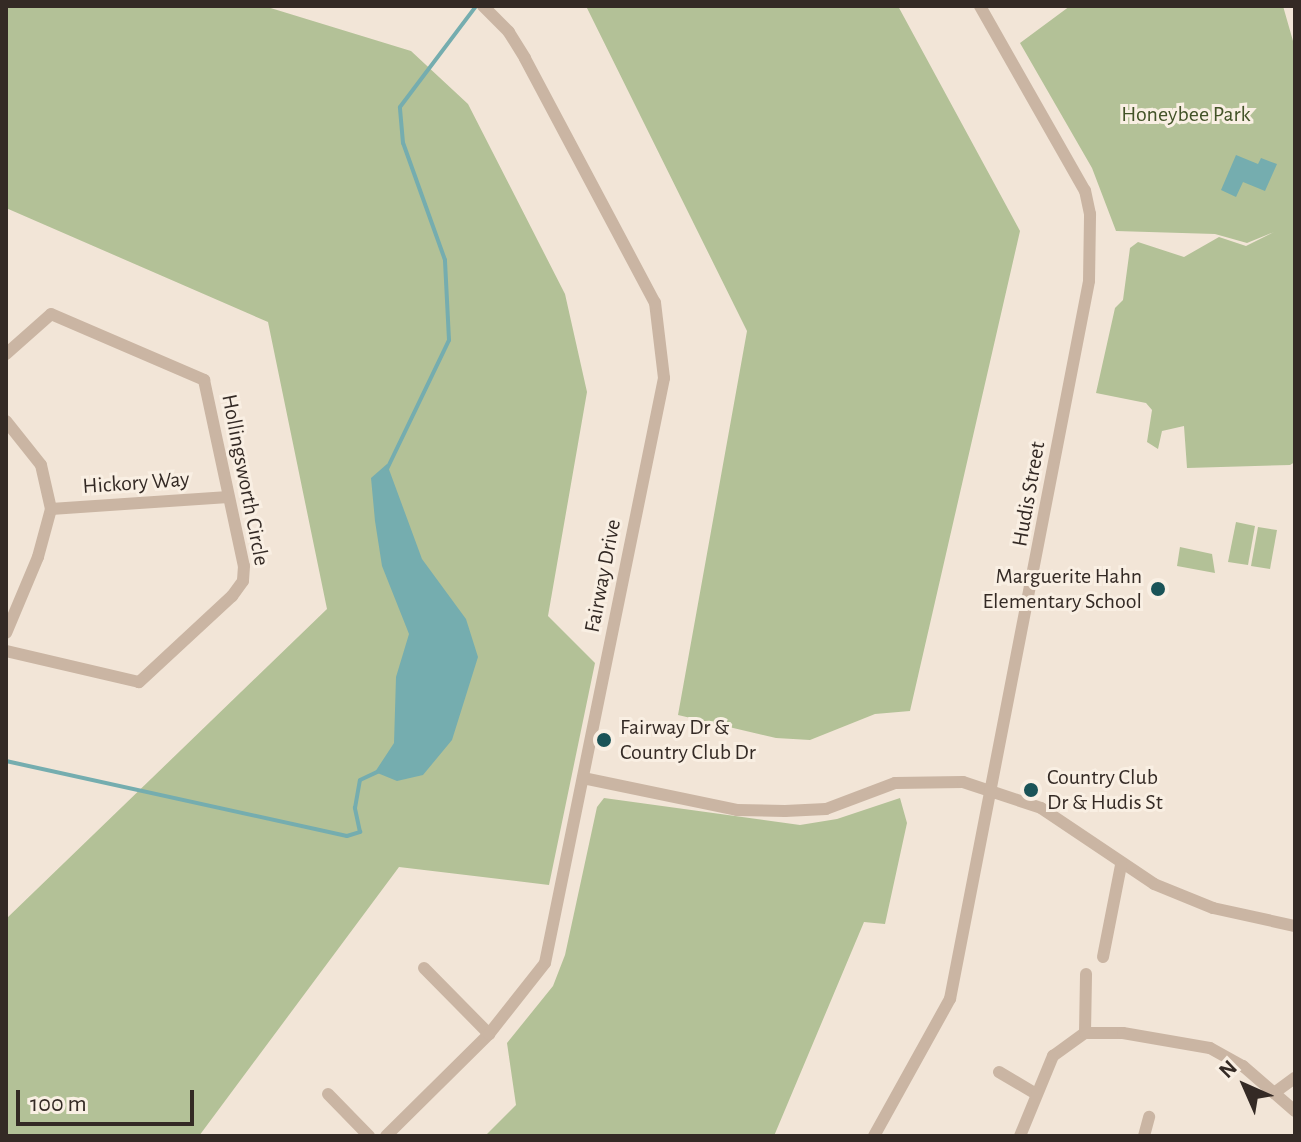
<!DOCTYPE html>
<html>
<head>
<meta charset="utf-8">
<style>
	body { margin:0 }
	#map { position:relative; width:1301px; height:1142px; overflow:hidden; background:#f2e5d7; font-family:"Alegreya Sans",sans-serif }
	div>[style] { position:absolute }
	.green>* { inset:0; background:#b3c197 }
	.water>* { inset:0; background:#75adaf }
	.stream>* { height:4px; margin:-2px; padding:0 2px; transform-origin:2px; border-radius:2px; background:#75adaf }
	.minor>* { height:12px; margin:-6px; padding:0 6px; transform-origin:6px; border-radius:6px; background:#cab5a3 }
	.dots>* { width:22px; height:22px; translate:-50% -50%; box-sizing:border-box; border:4px solid #f9efe3; border-radius:50% }
	span { translate:-50% -50%; white-space:nowrap; text-align:center; line-height:1.15; -webkit-text-stroke:6px #f9efe3; paint-order:stroke }
	.park-label { font-size:22px; color:#435328 }
	.street-label { font-size:22px; color:#342a25 }
	.poi-label { font-size:22px; color:#342a25 }
	.right { translate:-100% -50%; text-align:right }
	.left { translate:0 -50%; text-align:left }
	.frame { position:absolute; inset:0; border:8px solid #342a25; pointer-events:none }
	.north { position:absolute; left:1205px; top:1046px; width:80px; height:80px; -webkit-text-stroke:6px #f9efe3; paint-order:stroke; rotate:315deg; font-size:22px; font-weight:700; line-height:32px; text-align:center; color:#342a25 }
	.north::after { content:''; display:block; margin:auto; width:28px; height:36px; background:#342a25; clip-path:polygon(50% 0,100% 100%,50% 72%,0 100%) }
	.scale { position:absolute; left:16px; top:1090px; width:178px; height:36px; box-sizing:border-box; border:4px solid #342a25; border-top:0; padding-left:10px; font-size:24px; line-height:28px; white-space:nowrap; color:#342a25; -webkit-text-stroke:6px #f9efe3; paint-order:stroke }
</style>
</head>
<body>
<div id="map">
	<div class="green">
		<div style="clip-path:polygon(6px 6px,264px 6px,411px 51px,468px 104px,565px 294px,587px 392px,548px 616px,595px 663px,549px 885px,399px 867px,199px 1136px,6px 1136px,6px 919px,327px 609px,268px 322px,6px 208px)"></div>
		<div style="clip-path:polygon(586px 6px,898px 6px,1020px 231px,910px 711px,875px 714px,810px 740px,776px 738px,678px 715px,747px 331px)"></div>
		<div style="clip-path:polygon(1070px 6px,1283px 6px,1295px 48px,1295px 462px,1290px 465px,1187px 468px,1184px 426px,1162px 431px,1158px 449px,1147px 442px,1152px 410px,1146px 403px,1096px 393px,1115px 308px,1123px 300px,1130px 248px,1138px 242px,1184px 257px,1219px 237px,1246px 246px,1274px 232px,1247px 243px,1215px 234px,1116px 231px,1092px 168px,1020px 43px)"></div>
		<div style="clip-path:polygon(1236px 522px,1255px 526px,1248px 565px,1228px 562px)"></div>
		<div style="clip-path:polygon(1258px 527px,1277px 530px,1270px 569px,1251px 566px)"></div>
		<div style="clip-path:polygon(1180px 547px,1212px 554px,1215px 573px,1177px 566px)"></div>
		<div style="clip-path:polygon(604px 798px,800px 825px,837px 819px,900px 798px,907px 823px,885px 924px,864px 922px,774px 1136px,485px 1136px,516px 1105px,507px 1043px,553px 986px,565px 955px,597px 807px)"></div>
	</div>
	<div class="water">
		<div style="clip-path:polygon(1236px 155px,1258px 164px,1261px 158px,1277px 164px,1265px 191px,1243px 182px,1236px 197px,1221px 190px)"></div>
		<div style="clip-path:polygon(387px 464px,422px 559px,466px 619px,478px 657px,452px 740px,423px 775px,397px 781px,375px 772px,394px 743px,396px 677px,409px 634px,382px 566px,375px 521px,371px 478px)"></div>
	</div>
	<div class="stream">
		<div style="left:387px;top:469px;width:143px;rotate:-64.3deg"></div>
		<div style="left:449px;top:340px;width:80px;rotate:-92.9deg"></div>
		<div style="left:445px;top:260px;width:124px;rotate:-109.7deg"></div>
		<div style="left:403px;top:143px;width:36px;rotate:-95deg"></div>
		<div style="left:400px;top:107px;width:126px;rotate:-53deg"></div>
		<div style="left:6px;top:761px;width:349px;rotate:12.4deg"></div>
		<div style="left:347px;top:836px;width:14px;rotate:-17deg"></div>
		<div style="left:360px;top:832px;width:25px;rotate:-102deg"></div>
		<div style="left:355px;top:808px;width:28px;rotate:-80deg"></div>
		<div style="left:360px;top:780px;width:21px;rotate:-25deg"></div>
	</div>
	<div class="minor">
		<div style="left:6px;top:354px;width:60px;rotate:-41.6deg"></div>
		<div style="left:51px;top:314px;width:167px;rotate:23.3deg"></div>
		<div style="left:204px;top:380px;width:190px;rotate:77.9deg"></div>
		<div style="left:244px;top:566px;width:15px;rotate:94deg"></div>
		<div style="left:243px;top:581px;width:19px;rotate:126deg"></div>
		<div style="left:232px;top:596px;width:127px;rotate:137.2deg"></div>
		<div style="left:139px;top:682px;width:137px;rotate:-166.9deg"></div>
		<div style="left:6px;top:421px;width:56px;rotate:51.5deg"></div>
		<div style="left:41px;top:465px;width:45px;rotate:77.2deg"></div>
		<div style="left:51px;top:509px;width:50px;rotate:105.2deg"></div>
		<div style="left:38px;top:557px;width:82px;rotate:112.8deg"></div>
		<div style="left:51px;top:509px;width:174px;rotate:-3.9deg"></div>
		<div style="left:583px;top:778px;width:157px;rotate:11.7deg"></div>
		<div style="left:737px;top:810px;width:48px;rotate:1.2deg"></div>
		<div style="left:785px;top:811px;width:41px;rotate:-2.8deg"></div>
		<div style="left:826px;top:809px;width:74px;rotate:-20.6deg"></div>
		<div style="left:895px;top:783px;width:68px;rotate:-0.8deg"></div>
		<div style="left:963px;top:782px;width:82px;rotate:18.4deg"></div>
		<div style="left:1041px;top:808px;width:136px;rotate:33.9deg"></div>
		<div style="left:1154px;top:884px;width:64px;rotate:22.1deg"></div>
		<div style="left:1213px;top:908px;width:84px;rotate:12.4deg"></div>
		<div style="left:1103px;top:957px;width:94px;rotate:-78.9deg"></div>
		<div style="left:424px;top:968px;width:93px;rotate:45.4deg"></div>
		<div style="left:1085px;top:1033px;width:59px;rotate:-89deg"></div>
		<div style="left:999px;top:1072px;width:43px;rotate:30.7deg"></div>
		<div style="left:1274px;top:1093px;width:26px;rotate:-36deg"></div>
		<div style="left:328px;top:1094px;width:59px;rotate:45.7deg"></div>
		<div style="left:386px;top:1136px;width:145px;rotate:-44.7deg"></div>
		<div style="left:489px;top:1034px;width:90px;rotate:-51.7deg"></div>
		<div style="left:545px;top:963px;width:597px;rotate:-78.5deg"></div>
		<div style="left:664px;top:378px;width:76px;rotate:-96.8deg"></div>
		<div style="left:655px;top:303px;width:277px;rotate:-118deg"></div>
		<div style="left:525px;top:58px;width:31px;rotate:-122deg"></div>
		<div style="left:509px;top:32px;width:37px;rotate:-135deg"></div>
		<div style="left:874px;top:1136px;width:157px;rotate:-61deg"></div>
		<div style="left:950px;top:999px;width:731px;rotate:-79.04deg"></div>
		<div style="left:1089px;top:281px;width:67px;rotate:-89.1deg"></div>
		<div style="left:1090px;top:214px;width:24px;rotate:-102deg"></div>
		<div style="left:1085px;top:191px;width:213px;rotate:-119.6deg"></div>
		<div style="left:1020px;top:1136px;width:87px;rotate:-67.6deg"></div>
		<div style="left:1053px;top:1056px;width:39px;rotate:-36deg"></div>
		<div style="left:1085px;top:1033px;width:38px"></div>
		<div style="left:1123px;top:1033px;width:88px;rotate:9.8deg"></div>
		<div style="left:1210px;top:1048px;width:38px;rotate:29deg"></div>
		<div style="left:1243px;top:1066px;width:69px;rotate:40.9deg"></div>
		<div style="left:1144px;top:1136px;width:20px;rotate:-75deg"></div>
	</div>
	<div class="dots">
		<div style="left:1158px;top:589px;background:#1a5357"></div>
		<div style="left:604px;top:740px;background:#1a5357"></div>
		<div style="left:1031px;top:790px;background:#1a5357"></div>
	</div>
	<div class="park-label">
		<span style="left:1186px;top:115px">Honeybee Park</span>
	</div>
	<div class="street-label">
		<span style="left:245px;top:480px;rotate:79deg">Hollingsworth Circle</span>
		<span style="left:136px;top:483px;rotate:-4deg">Hickory Way</span>
		<span style="left:1029px;top:494px;rotate:-80deg">Hudis Street</span>
		<span style="left:603px;top:576px;rotate:-79deg">Fairway Drive</span>
	</div>
	<div class="poi-label">
		<span class="right" style="left:1142px;top:589px">Marguerite Hahn<br>Elementary School</span>
		<span class="left" style="left:620px;top:740px">Fairway Dr &amp;<br>Country Club Dr</span>
		<span class="left" style="left:1047px;top:790px">Country Club<br>Dr &amp; Hudis St</span>
	</div>
	<div class="frame"></div>
	<div class="north">N</div>
	<div class="scale">100 m</div>
</div>
</body>
</html>
